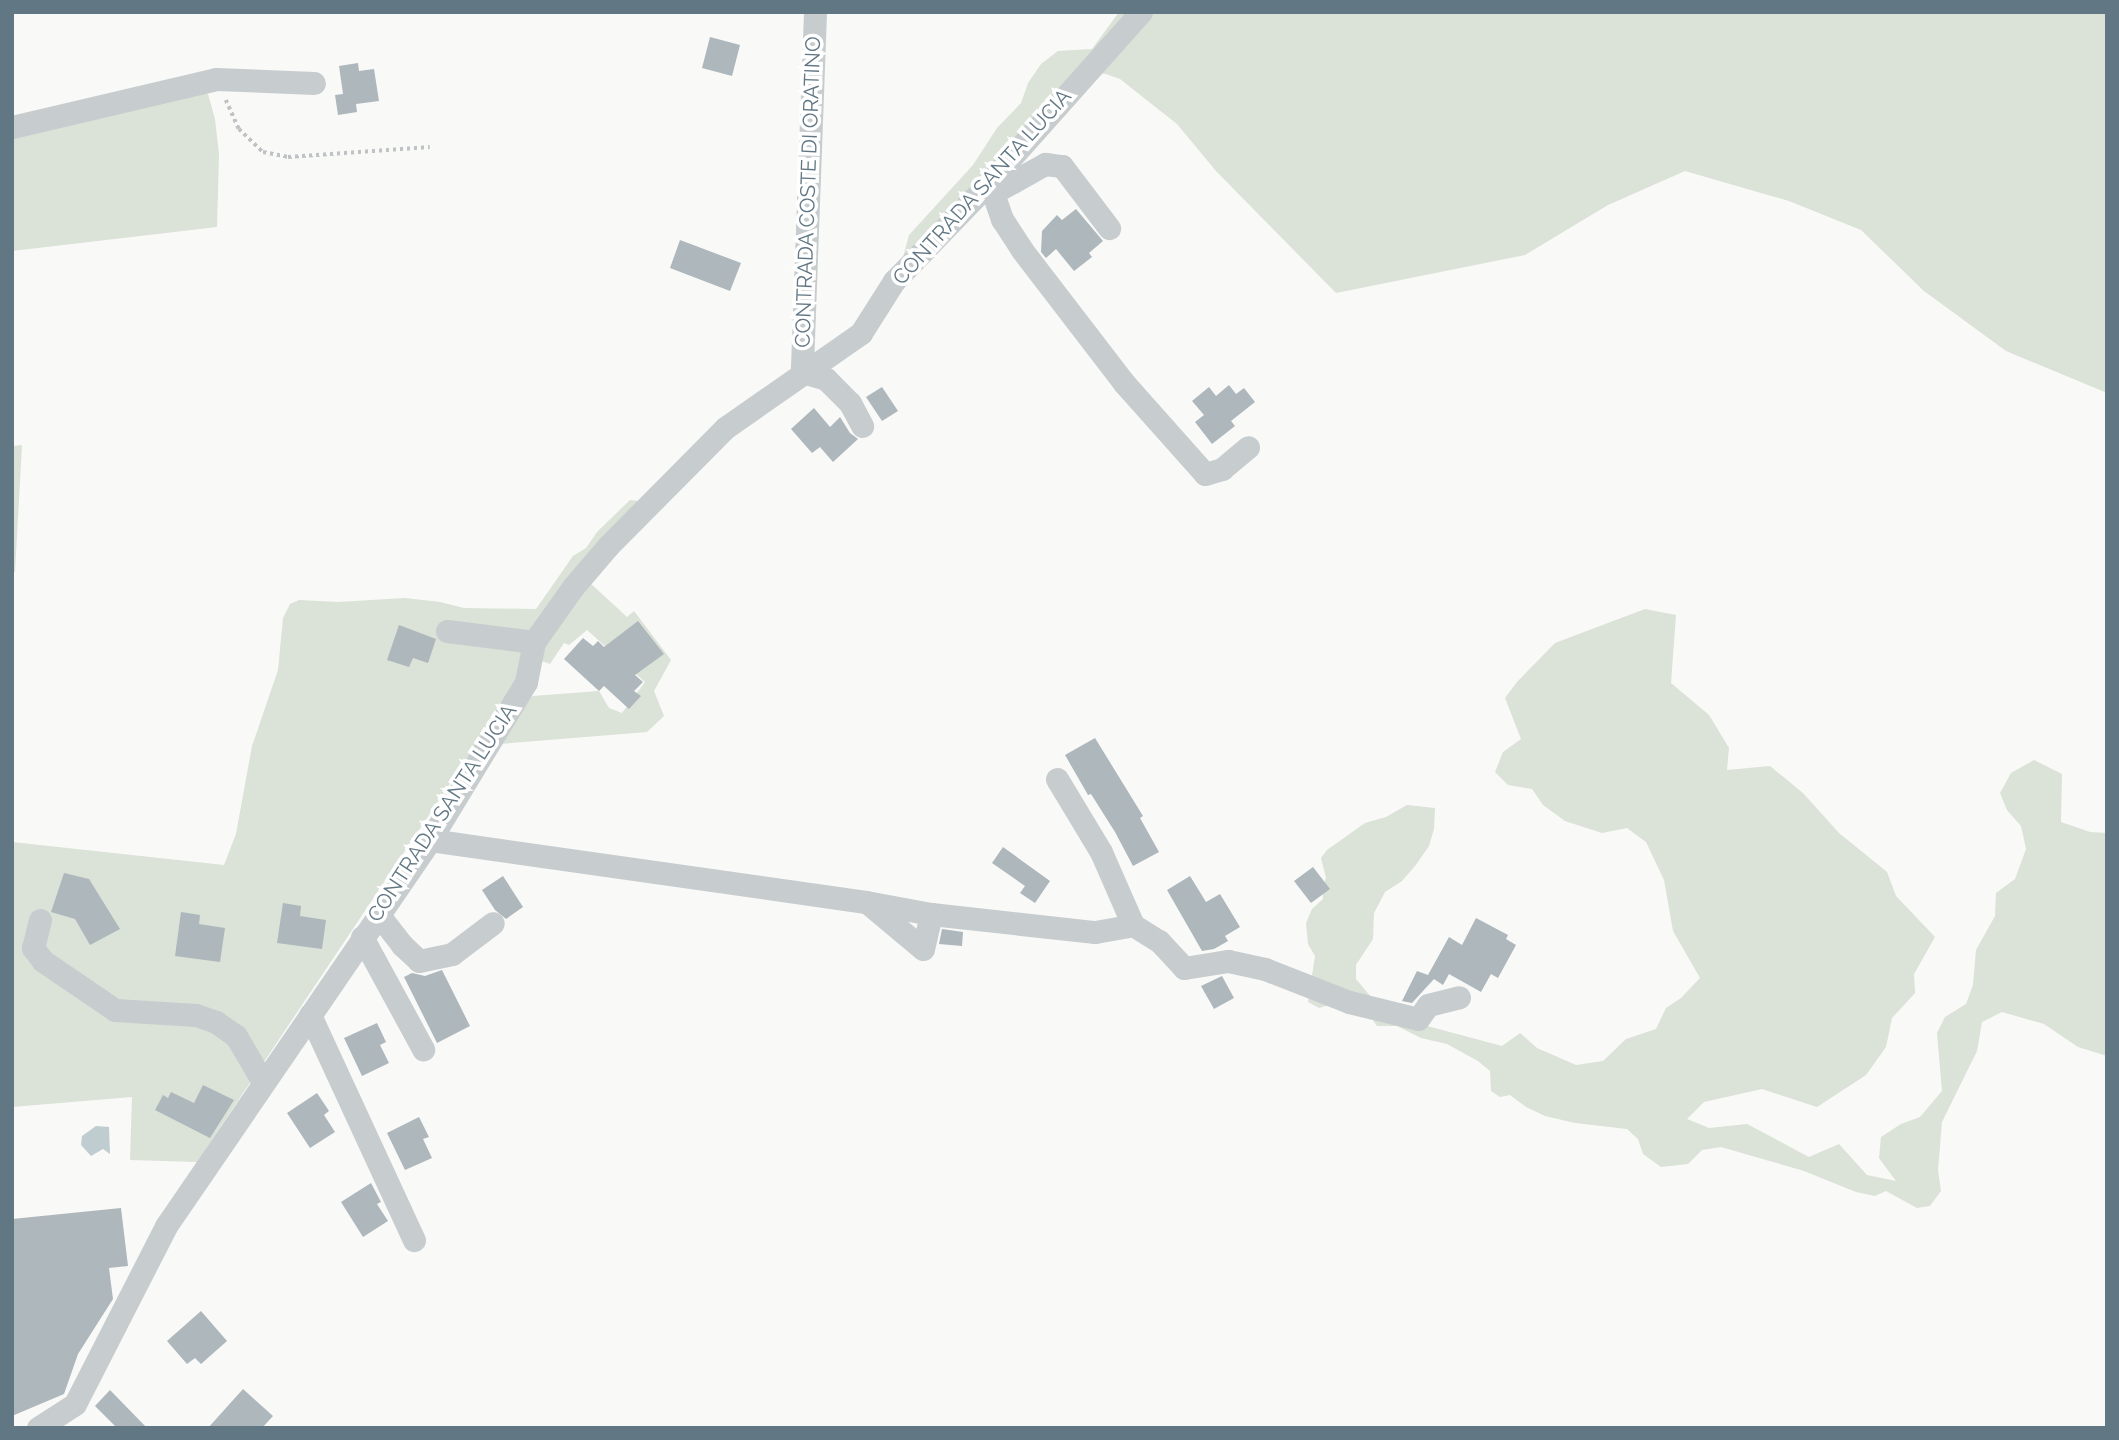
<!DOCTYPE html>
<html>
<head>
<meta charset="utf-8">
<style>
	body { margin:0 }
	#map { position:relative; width:2119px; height:1440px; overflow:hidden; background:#f9f9f7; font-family:Raleway,sans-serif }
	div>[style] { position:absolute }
	.green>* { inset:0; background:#dbe2d7 }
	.water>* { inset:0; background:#bfccd0 }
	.building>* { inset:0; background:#adb7bc }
	.path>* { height:3.5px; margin-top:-1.75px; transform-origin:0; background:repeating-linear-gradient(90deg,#c0c3c5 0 3.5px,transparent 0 7px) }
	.minor>* { height:23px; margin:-11.5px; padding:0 11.5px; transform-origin:11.5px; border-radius:11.5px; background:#c7cccf }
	span { translate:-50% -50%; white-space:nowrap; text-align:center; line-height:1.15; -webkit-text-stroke:7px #fff; paint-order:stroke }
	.street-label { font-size:21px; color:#627784 }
	.frame { position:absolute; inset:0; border:14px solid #627784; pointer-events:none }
</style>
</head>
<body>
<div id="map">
	<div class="green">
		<div style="clip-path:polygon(1119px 12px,2107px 12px,2107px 393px,2006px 351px,1924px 291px,1861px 230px,1789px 201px,1685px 171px,1608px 205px,1525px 255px,1336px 293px,1216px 171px,1177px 124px,1120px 79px,1106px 74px,1079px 72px,902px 261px,909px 235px,973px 165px,997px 128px,1021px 103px,1028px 83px,1041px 64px,1058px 51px,1092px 49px)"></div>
		<div style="clip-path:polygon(191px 92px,208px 94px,215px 119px,219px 154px,217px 227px,12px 251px,12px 135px)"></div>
		<div style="clip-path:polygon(22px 445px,15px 572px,12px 573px,12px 446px)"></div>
		<div style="clip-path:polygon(630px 500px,639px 501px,197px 1162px,130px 1160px,132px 1097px,12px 1107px,12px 842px,224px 865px,236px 834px,252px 746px,278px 670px,283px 618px,290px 604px,299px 600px,338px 602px,405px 598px,440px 602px,464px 608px,536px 609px,573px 556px,586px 548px,597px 532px)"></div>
		<div style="clip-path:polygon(590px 583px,627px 617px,634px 611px,671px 660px,654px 691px,664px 716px,647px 732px,500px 744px,526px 700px,533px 696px,599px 691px,609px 708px,622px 713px,645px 682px,587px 630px,569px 645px,564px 643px,550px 664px,539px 660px,550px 632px)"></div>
		<div style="clip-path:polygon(1645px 609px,1676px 615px,1671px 683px,1709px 715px,1729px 748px,1727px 770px,1770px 766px,1803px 793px,1839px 833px,1887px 872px,1896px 896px,1935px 937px,1914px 974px,1915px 993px,1892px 1018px,1886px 1047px,1866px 1075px,1817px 1107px,1762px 1089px,1704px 1102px,1687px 1119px,1709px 1128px,1747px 1124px,1809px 1157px,1839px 1144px,1867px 1175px,1896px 1181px,1879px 1158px,1881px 1137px,1901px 1124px,1920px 1117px,1942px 1091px,1937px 1033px,1945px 1017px,1966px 1004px,1973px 985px,1976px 950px,1995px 916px,1996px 893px,2015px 879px,2026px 849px,2021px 826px,2007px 810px,2000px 793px,2011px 773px,2034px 760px,2062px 774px,2061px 822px,2090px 832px,2107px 833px,2107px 1056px,2078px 1047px,2044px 1024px,2002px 1012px,1982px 1022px,1977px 1051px,1942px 1122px,1938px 1170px,1941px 1191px,1930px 1206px,1917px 1208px,1886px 1191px,1875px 1196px,1856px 1192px,1804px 1171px,1721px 1147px,1702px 1150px,1688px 1164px,1661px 1167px,1643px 1154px,1638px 1139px,1627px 1129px,1575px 1123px,1545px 1116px,1526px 1107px,1510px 1095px,1500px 1097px,1491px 1091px,1490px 1071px,1478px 1061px,1447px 1044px,1421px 1038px,1397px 1026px,1377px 1026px,1368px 1013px,1329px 1005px,1319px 1008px,1308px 1002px,1315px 956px,1308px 944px,1306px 923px,1312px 909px,1323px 899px,1322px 888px,1326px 878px,1321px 858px,1327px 850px,1365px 823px,1386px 817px,1407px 805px,1435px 808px,1434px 829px,1429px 846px,1415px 866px,1402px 881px,1385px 892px,1374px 913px,1373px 939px,1356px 965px,1356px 979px,1377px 1004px,1416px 1023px,1502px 1046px,1520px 1033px,1537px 1048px,1576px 1065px,1603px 1061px,1626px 1039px,1656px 1029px,1666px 1008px,1681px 998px,1700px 978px,1673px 931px,1664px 880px,1646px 842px,1627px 828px,1602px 833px,1565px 821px,1543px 805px,1532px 789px,1508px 785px,1495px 772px,1503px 752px,1521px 739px,1505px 698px,1517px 682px,1555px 643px)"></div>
	</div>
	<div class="water">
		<div style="clip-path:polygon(96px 1126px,109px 1127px,110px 1154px,103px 1149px,91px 1156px,81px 1145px,82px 1136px)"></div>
	</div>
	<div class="building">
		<div style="clip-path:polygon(710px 37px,740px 45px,732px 76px,702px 68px)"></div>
		<div style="clip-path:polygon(358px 63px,359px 71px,374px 69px,379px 101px,356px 104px,357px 112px,338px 115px,335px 95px,343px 94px,339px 66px)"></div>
		<div style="clip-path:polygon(1076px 209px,1103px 241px,1089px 253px,1092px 257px,1074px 271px,1056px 249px,1046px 258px,1041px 252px,1042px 231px,1057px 215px,1062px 220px)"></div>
		<div style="clip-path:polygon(680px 240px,741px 263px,730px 291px,670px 268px)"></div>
		<div style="clip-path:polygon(1229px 385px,1236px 394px,1244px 388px,1255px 402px,1231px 421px,1235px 426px,1212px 444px,1195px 422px,1204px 415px,1192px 401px,1209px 387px,1216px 396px)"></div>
		<div style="clip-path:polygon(882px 387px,898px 411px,882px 421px,866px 397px)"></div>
		<div style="clip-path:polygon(814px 408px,830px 427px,840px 417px,850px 433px,858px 439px,833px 462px,820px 447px,812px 453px,791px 429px)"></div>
		<div style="clip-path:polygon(638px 621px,664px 654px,635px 675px,643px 682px,634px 691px,641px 696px,629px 709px,604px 686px,599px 691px,564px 659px,583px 638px,593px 646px,598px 641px,604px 647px)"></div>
		<div style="clip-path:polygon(399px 625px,436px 639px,428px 663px,413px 658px,409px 667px,387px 660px)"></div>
		<div style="clip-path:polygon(1095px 738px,1143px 816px,1140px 818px,1159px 852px,1133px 866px,1115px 832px,1091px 794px,1088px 795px,1065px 755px)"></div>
		<div style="clip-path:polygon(1003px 847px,1050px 881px,1035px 903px,1020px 893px,1025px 886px,992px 863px)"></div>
		<div style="clip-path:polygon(1313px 867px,1330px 889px,1311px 903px,1294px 881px)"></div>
		<div style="clip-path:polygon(64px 873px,89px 879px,120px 929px,90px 945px,75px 919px,51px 912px)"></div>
		<div style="clip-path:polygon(503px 876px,523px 907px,506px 919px,495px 910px,482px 890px)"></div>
		<div style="clip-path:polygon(1190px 876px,1206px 902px,1220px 894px,1240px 927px,1225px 936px,1228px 941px,1214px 949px,1202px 951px,1167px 890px)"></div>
		<div style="clip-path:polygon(283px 903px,301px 906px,300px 916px,326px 920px,322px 949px,277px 943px)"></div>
		<div style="clip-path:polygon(181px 912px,200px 915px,199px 924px,225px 928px,220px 962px,175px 956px)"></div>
		<div style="clip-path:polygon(1476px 918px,1508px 935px,1506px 939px,1516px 945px,1498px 978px,1491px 974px,1481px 992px,1449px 974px,1443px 985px,1434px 979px,1412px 1003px,1402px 1001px,1417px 971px,1428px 975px,1449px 937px,1462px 945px)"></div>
		<div style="clip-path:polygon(942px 929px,963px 932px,962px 946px,939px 944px)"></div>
		<div style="clip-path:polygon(442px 970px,470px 1026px,437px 1043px,404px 977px,412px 973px,425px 976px)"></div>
		<div style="clip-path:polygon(1222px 976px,1234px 998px,1214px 1009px,1201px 986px)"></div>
		<div style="clip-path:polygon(377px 1023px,386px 1042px,380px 1045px,389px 1063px,362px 1076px,344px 1038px)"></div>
		<div style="clip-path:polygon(203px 1085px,234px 1100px,210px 1138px,155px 1110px,163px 1095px,168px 1098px,171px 1092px,194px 1103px)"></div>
		<div style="clip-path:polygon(317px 1093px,329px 1111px,324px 1115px,335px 1132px,310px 1148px,287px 1113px)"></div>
		<div style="clip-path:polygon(419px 1117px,429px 1137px,423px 1139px,432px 1158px,405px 1170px,387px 1133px)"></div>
		<div style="clip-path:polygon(371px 1183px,381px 1202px,377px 1204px,388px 1221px,363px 1237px,341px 1202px)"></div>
		<div style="clip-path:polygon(121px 1208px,128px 1266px,109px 1268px,113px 1299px,78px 1354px,64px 1394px,12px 1416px,12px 1219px)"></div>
		<div style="clip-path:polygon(201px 1311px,227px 1341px,201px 1364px,195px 1358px,187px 1364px,167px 1341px)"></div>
		<div style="clip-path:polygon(243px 1389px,273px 1416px,262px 1428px,208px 1428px)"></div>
		<div style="clip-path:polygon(110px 1390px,147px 1428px,117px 1428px,95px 1406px)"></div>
	</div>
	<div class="path">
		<div style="left:226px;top:100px;width:32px;rotate:66deg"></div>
		<div style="left:239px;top:129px;width:33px;rotate:44deg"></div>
		<div style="left:263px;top:152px;width:25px;rotate:11deg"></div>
		<div style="left:288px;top:157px;width:142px;rotate:-4deg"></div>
	</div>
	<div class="minor">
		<div style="left:815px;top:12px;width:360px;rotate:92.1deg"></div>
		<div style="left:802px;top:372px;width:25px;rotate:16deg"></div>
		<div style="left:826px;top:379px;width:34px;rotate:45deg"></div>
		<div style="left:850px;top:403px;width:26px;rotate:62deg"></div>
		<div style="left:12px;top:127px;width:210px;rotate:-13.2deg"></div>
		<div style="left:216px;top:79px;width:98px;rotate:2.3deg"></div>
		<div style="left:984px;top:188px;width:10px;rotate:29deg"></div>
		<div style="left:993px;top:193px;width:28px;rotate:71deg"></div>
		<div style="left:1002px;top:219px;width:37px;rotate:57deg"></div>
		<div style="left:1022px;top:250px;width:168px;rotate:52.5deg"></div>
		<div style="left:1124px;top:383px;width:122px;rotate:48.3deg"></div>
		<div style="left:1205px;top:474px;width:18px;rotate:-16deg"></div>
		<div style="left:1222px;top:469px;width:34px;rotate:-40deg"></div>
		<div style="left:993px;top:193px;width:60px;rotate:-29.1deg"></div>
		<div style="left:1045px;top:164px;width:17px;rotate:7deg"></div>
		<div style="left:1062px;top:166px;width:78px;rotate:52.8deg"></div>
		<div style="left:447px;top:631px;width:88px;rotate:7.2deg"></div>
		<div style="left:1057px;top:779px;width:85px;rotate:58.9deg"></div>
		<div style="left:1101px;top:852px;width:80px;rotate:66.3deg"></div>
		<div style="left:430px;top:840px;width:440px;rotate:8.1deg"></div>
		<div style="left:866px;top:902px;width:66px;rotate:10.5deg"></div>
		<div style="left:931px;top:914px;width:165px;rotate:6.3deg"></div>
		<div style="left:1095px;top:932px;width:39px;rotate:-10deg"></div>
		<div style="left:1133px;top:925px;width:31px;rotate:32deg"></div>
		<div style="left:1159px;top:941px;width:37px;rotate:47deg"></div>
		<div style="left:1184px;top:968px;width:45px;rotate:-9deg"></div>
		<div style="left:1228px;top:961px;width:38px;rotate:12deg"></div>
		<div style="left:1265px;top:969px;width:90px;rotate:21.4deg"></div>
		<div style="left:1349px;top:1002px;width:71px;rotate:13.8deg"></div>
		<div style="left:1418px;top:1019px;width:17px;rotate:-54deg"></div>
		<div style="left:1428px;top:1005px;width:32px;rotate:-14deg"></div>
		<div style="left:869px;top:904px;width:70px;rotate:39.8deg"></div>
		<div style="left:923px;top:949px;width:36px;rotate:-77deg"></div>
		<div style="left:378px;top:914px;width:39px;rotate:52deg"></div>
		<div style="left:402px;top:945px;width:23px;rotate:43deg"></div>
		<div style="left:419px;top:961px;width:34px;rotate:-12deg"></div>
		<div style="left:452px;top:954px;width:51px;rotate:-37.1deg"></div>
		<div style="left:40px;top:920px;width:29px;rotate:104deg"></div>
		<div style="left:33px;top:948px;width:16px;rotate:52deg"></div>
		<div style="left:43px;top:961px;width:87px;rotate:34.2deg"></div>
		<div style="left:115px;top:1010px;width:81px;rotate:3.5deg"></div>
		<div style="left:196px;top:1015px;width:21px;rotate:19deg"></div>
		<div style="left:216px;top:1022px;width:24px;rotate:35deg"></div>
		<div style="left:236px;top:1036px;width:53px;rotate:59.6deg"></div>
		<div style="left:362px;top:937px;width:128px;rotate:61.4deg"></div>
		<div style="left:310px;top:1015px;width:248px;rotate:65.2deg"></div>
		<div style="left:38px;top:1428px;width:44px;rotate:-33deg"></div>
		<div style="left:75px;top:1404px;width:200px;rotate:-62.9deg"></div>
		<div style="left:166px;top:1226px;width:468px;rotate:-55.6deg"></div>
		<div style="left:430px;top:840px;width:185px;rotate:-58.7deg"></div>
		<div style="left:526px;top:682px;width:41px;rotate:-78.7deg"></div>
		<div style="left:534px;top:642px;width:67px;rotate:-54.7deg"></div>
		<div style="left:573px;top:587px;width:54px;rotate:-49.5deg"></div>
		<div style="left:608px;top:546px;width:166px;rotate:-45.2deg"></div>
		<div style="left:725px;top:428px;width:166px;rotate:-34.9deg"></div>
		<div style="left:861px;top:333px;width:62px;rotate:-57.6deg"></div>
		<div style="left:894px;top:281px;width:129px;rotate:-45.9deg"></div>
		<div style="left:984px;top:188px;width:236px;rotate:-48.3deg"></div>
	</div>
	<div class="street-label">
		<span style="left:982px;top:187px;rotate:-48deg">CONTRADA SANTA LUCIA</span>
		<span style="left:808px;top:192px;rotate:-88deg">CONTRADA COSTE DI ORATINO</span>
		<span style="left:442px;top:813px;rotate:-57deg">CONTRADA SANTA LUCIA</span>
	</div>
	<div class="frame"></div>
</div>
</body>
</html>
